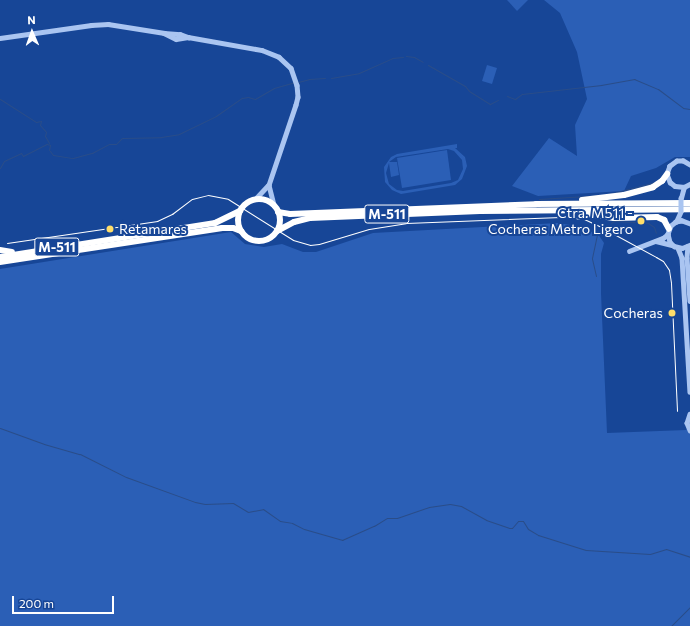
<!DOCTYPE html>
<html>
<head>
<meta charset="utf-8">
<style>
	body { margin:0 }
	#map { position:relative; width:690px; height:626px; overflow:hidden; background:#174697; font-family:Commissioner,sans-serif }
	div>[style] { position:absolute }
	.green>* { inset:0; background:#2b5fb6 }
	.stream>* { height:1px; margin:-0.5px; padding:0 0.5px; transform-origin:0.5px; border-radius:0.5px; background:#2a4d89 }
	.minor>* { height:4.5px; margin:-2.25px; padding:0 2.25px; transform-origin:2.25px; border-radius:2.25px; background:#aac5f1 }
	.highway>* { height:6px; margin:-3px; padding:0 3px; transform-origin:3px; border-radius:3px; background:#fff }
	.highway>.ring { margin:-3px; padding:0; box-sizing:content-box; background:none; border:6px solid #fff; border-radius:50% }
	.tram>* { height:1px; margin:-0.5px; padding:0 0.5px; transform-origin:0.5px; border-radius:0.5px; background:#fff }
	.minor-bridge>* { height:4.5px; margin:-2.25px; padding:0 2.25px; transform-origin:2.25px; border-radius:2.25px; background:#aac5f1 }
	.dots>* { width:11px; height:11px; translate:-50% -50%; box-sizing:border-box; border:2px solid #174697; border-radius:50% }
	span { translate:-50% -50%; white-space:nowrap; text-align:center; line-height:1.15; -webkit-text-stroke:4px #174697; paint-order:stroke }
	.shield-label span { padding:1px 3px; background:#174697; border:1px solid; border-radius:3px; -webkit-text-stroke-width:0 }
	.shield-label { font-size:13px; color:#fff; font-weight:700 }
	.poi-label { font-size:14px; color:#fff }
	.right { translate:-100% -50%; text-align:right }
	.left { translate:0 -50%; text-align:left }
	.north { position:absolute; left:12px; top:12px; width:40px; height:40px; -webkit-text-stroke:3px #174697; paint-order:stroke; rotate:358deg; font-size:11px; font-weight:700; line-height:16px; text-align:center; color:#fff }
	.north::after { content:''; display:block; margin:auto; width:14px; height:18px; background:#fff; clip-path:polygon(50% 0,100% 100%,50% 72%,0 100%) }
	.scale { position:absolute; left:12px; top:596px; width:102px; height:18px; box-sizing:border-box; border:2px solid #fff; border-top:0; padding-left:5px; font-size:12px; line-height:14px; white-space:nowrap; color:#fff; -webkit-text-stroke:3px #174697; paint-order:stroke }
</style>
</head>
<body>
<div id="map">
	<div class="green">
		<div style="clip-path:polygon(507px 0,528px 0,517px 11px)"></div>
		<div style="clip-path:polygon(544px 0,690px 0,690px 157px,675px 157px,656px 168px,631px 176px,624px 191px,538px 196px,512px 186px,549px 138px,577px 156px,575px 125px,587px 99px,577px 52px,560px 13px)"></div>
		<div style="clip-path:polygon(487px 65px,497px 68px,492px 84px,482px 81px)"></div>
		<div style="clip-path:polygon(evenodd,457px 144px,457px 148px,455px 148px,465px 157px,467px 166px,462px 179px,455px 185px,401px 194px,392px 190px,385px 182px,384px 167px,391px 157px,397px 154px,457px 144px,448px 149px,454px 151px,462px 160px,463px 169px,458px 180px,451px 183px,403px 191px,397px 190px,389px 184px,386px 173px,389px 163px,391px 177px,399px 175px,397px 162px,389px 162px,396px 157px,448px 149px)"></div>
		<div style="clip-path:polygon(447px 150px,451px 180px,402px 188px,397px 158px)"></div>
		<div style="clip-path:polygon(558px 223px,576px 226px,598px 234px,604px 243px,601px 254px,601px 293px,607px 433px,686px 430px,690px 424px,690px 626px,0 626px,0 269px,231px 232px,245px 244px,264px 247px,282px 244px,303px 252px,316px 252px,373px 233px)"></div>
	</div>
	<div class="stream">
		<div style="left:406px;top:56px;width:8px;rotate:7deg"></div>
		<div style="left:414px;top:57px;width:10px;rotate:29deg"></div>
		<div style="left:428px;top:65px;width:43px;rotate:29.6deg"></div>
		<div style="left:465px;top:86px;width:6px;rotate:51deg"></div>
		<div style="left:469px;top:91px;width:25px;rotate:32deg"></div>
		<div style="left:490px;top:104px;width:9px;rotate:-27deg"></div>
		<div style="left:331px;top:78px;width:28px;rotate:-10deg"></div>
		<div style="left:359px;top:73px;width:36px;rotate:-24deg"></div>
		<div style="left:392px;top:58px;width:11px;rotate:-5deg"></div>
		<div style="left:298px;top:82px;width:11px;rotate:-15deg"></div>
		<div style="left:309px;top:79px;width:16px;rotate:-4deg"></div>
		<div style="left:507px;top:96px;width:9px;rotate:21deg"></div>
		<div style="left:515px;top:99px;width:9px;rotate:-36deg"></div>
		<div style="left:522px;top:94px;width:80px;rotate:-6.5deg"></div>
		<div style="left:601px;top:85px;width:34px;rotate:-10deg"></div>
		<div style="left:634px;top:79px;width:26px;rotate:23deg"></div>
		<div style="left:658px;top:89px;width:31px;rotate:37deg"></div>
		<div style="left:683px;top:108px;width:7px;rotate:8deg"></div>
		<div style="left:0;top:99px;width:43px;rotate:32.6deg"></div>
		<div style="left:36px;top:122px;width:5px;rotate:-11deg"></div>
		<div style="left:41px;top:121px;width:4px;rotate:104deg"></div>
		<div style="left:40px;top:125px;width:9px;rotate:49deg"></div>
		<div style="left:46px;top:132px;width:4px;rotate:104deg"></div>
		<div style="left:45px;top:136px;width:8px;rotate:60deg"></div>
		<div style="left:50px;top:151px;width:5px;rotate:53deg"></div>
		<div style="left:53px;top:155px;width:20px;rotate:9deg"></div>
		<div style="left:73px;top:158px;width:20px;rotate:-15deg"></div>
		<div style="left:92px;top:153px;width:19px;rotate:-28deg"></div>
		<div style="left:109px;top:144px;width:7px"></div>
		<div style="left:116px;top:144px;width:8px;rotate:-45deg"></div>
		<div style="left:122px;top:138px;width:39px;rotate:-1deg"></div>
		<div style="left:161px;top:137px;width:18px;rotate:-9deg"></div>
		<div style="left:179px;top:134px;width:41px;rotate:-25.9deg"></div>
		<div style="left:216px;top:116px;width:32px;rotate:-35deg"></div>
		<div style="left:242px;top:98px;width:6px;rotate:-9deg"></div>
		<div style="left:248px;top:97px;width:7px;rotate:16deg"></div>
		<div style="left:255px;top:99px;width:22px;rotate:-30deg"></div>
		<div style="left:274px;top:88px;width:22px;rotate:-16deg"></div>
		<div style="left:0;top:168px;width:8px;rotate:-60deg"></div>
		<div style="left:4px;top:161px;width:19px;rotate:-25deg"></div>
		<div style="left:21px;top:153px;width:4px;rotate:56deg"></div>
		<div style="left:23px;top:156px;width:27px;rotate:-27deg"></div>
		<div style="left:47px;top:144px;width:3px;rotate:18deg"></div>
		<div style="left:50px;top:145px;width:5px;rotate:101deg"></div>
		<div style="left:609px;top:194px;width:48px;rotate:-14.6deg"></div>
		<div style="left:539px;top:199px;width:63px;rotate:-3.6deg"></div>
		<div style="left:611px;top:223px;width:4px;rotate:-34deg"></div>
		<div style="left:614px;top:221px;width:34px;rotate:3deg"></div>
		<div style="left:648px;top:223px;width:7px;rotate:34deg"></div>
		<div style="left:654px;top:227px;width:6px;rotate:72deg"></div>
		<div style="left:596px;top:276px;width:18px;rotate:-103deg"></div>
		<div style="left:592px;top:258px;width:24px;rotate:-78deg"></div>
		<div style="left:0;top:428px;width:47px;rotate:20deg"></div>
		<div style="left:44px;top:444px;width:37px;rotate:16deg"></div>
		<div style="left:80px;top:454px;width:51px;rotate:26.6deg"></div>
		<div style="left:126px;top:477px;width:73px;rotate:19.9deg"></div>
		<div style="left:195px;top:502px;width:10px;rotate:11deg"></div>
		<div style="left:205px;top:504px;width:28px;rotate:-2deg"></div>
		<div style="left:233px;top:503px;width:17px;rotate:31deg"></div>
		<div style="left:248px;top:512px;width:15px;rotate:-11deg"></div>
		<div style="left:263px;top:509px;width:21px;rotate:35deg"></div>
		<div style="left:280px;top:521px;width:12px;rotate:9deg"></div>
		<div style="left:292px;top:523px;width:13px;rotate:27deg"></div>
		<div style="left:304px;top:529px;width:40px;rotate:16deg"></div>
		<div style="left:342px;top:540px;width:35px;rotate:-24deg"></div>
		<div style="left:374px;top:526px;width:15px;rotate:-32deg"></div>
		<div style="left:387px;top:518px;width:10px"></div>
		<div style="left:397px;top:518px;width:34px;rotate:-19deg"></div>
		<div style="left:429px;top:507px;width:21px;rotate:-8deg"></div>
		<div style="left:450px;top:504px;width:11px;rotate:10deg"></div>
		<div style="left:461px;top:506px;width:29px;rotate:29deg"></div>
		<div style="left:486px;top:520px;width:24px;rotate:19deg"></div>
		<div style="left:509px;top:528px;width:3px"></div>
		<div style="left:512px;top:528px;width:9px;rotate:-49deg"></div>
		<div style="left:518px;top:521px;width:5px"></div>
		<div style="left:523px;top:521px;width:9px;rotate:58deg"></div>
		<div style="left:528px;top:529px;width:12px;rotate:31deg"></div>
		<div style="left:538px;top:535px;width:50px;rotate:17.4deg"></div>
		<div style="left:586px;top:550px;width:64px;rotate:3.6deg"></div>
		<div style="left:650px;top:554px;width:17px;rotate:-17deg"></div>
		<div style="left:666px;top:549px;width:25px;rotate:18deg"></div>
		<div style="left:671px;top:626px;width:27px;rotate:-45deg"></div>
	</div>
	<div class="minor">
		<div style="left:164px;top:33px;width:16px;rotate:4deg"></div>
		<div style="left:180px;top:34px;width:9px;rotate:21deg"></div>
		<div style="left:188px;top:37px;width:75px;rotate:10deg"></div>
		<div style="left:262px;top:50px;width:18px;rotate:22deg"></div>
		<div style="left:279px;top:57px;width:16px;rotate:43deg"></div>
		<div style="left:291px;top:68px;width:18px;rotate:71deg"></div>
		<div style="left:297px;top:85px;width:12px;rotate:85deg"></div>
		<div style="left:298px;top:97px;width:8px;rotate:104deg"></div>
		<div style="left:296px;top:105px;width:84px;rotate:108.6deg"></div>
		<div style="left:269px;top:185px;width:19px;rotate:133deg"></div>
		<div style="left:0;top:38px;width:92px;rotate:-8.1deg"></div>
		<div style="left:91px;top:25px;width:17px;rotate:-3deg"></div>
		<div style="left:108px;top:24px;width:57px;rotate:9.1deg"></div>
		<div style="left:164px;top:33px;width:13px;rotate:27deg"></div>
		<div style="left:176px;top:39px;width:12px;rotate:-9deg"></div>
		<div style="left:690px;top:165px;width:8px;rotate:-150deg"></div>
		<div style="left:683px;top:161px;width:6px;rotate:180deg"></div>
		<div style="left:677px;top:161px;width:9px;rotate:144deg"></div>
		<div style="left:670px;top:166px;width:9px;rotate:111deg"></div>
		<div style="left:667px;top:174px;width:9px;rotate:69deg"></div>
		<div style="left:670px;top:182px;width:6px;rotate:39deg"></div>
		<div style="left:675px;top:186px;width:9px;rotate:6deg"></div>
		<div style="left:684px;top:187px;width:7px;rotate:-27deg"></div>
		<div style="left:269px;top:185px;width:21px;rotate:76deg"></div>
		<div style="left:681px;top:198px;width:11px;rotate:-75deg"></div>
		<div style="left:676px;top:222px;width:12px;rotate:-66deg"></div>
		<div style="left:690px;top:224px;width:9px;rotate:-159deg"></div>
		<div style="left:682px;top:221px;width:6px;rotate:171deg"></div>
		<div style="left:676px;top:222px;width:6px;rotate:141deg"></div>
		<div style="left:671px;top:226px;width:9px;rotate:111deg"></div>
		<div style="left:668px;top:234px;width:8px;rotate:76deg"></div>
		<div style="left:670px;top:242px;width:6px;rotate:45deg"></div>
		<div style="left:674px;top:246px;width:8px;rotate:14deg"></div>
		<div style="left:682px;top:248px;width:9px;rotate:-21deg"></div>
		<div style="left:656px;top:241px;width:16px;rotate:14deg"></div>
		<div style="left:688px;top:246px;width:12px;rotate:95deg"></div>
		<div style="left:687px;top:258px;width:43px;rotate:86deg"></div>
		<div style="left:678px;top:248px;width:11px;rotate:68deg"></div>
		<div style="left:682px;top:258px;width:134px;rotate:86.6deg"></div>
		<div style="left:629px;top:251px;width:36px;rotate:-21deg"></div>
		<div style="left:663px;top:238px;width:6px;rotate:-39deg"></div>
		<div style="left:690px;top:414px;width:9px;rotate:108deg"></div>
		<div style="left:687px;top:423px;width:8px;rotate:67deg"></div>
	</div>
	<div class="highway">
		<div class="ring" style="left:238px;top:199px;width:36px;height:36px"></div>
		<div style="left:582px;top:200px;width:42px;rotate:-6.8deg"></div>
		<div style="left:624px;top:195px;width:30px;rotate:-15deg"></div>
		<div style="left:653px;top:187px;width:11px;rotate:-34deg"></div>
		<div style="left:662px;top:181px;width:9px;rotate:-54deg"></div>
		<div style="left:278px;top:212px;width:12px;rotate:9deg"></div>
		<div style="left:290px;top:214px;width:246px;rotate:-2.3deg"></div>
		<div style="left:536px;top:204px;width:154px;rotate:-0.4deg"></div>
		<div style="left:582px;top:213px;width:32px;rotate:9deg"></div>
		<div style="left:614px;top:218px;width:43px;rotate:-1.3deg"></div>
		<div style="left:657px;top:217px;width:8px;rotate:23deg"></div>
		<div style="left:664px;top:220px;width:10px;rotate:61deg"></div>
		<div style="left:277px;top:231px;width:19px;rotate:-28deg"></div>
		<div style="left:294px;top:222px;width:16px;rotate:-14deg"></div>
		<div style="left:310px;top:218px;width:170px;rotate:-2.4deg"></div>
		<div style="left:480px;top:211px;width:210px;rotate:-0.5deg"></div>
		<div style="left:0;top:250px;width:12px;rotate:9deg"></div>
		<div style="left:0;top:257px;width:218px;rotate:-9deg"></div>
		<div style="left:215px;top:223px;width:28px;rotate:-26deg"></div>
		<div style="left:0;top:262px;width:225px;rotate:-8.7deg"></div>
		<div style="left:222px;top:228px;width:11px"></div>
		<div style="left:233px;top:228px;width:9px;rotate:21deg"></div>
	</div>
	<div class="tram">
		<div style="left:7px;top:243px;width:152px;rotate:-8.3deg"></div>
		<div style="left:157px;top:221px;width:17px;rotate:-25deg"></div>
		<div style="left:172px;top:214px;width:25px;rotate:-37deg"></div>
		<div style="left:192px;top:199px;width:16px;rotate:-14deg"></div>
		<div style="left:208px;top:195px;width:20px;rotate:11deg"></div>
		<div style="left:228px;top:199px;width:77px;rotate:32.2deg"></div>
		<div style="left:293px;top:240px;width:18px;rotate:16deg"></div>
		<div style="left:310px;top:245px;width:9px;rotate:-6deg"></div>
		<div style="left:319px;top:244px;width:52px;rotate:-16.7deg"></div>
		<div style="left:369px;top:229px;width:37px;rotate:-9deg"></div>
		<div style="left:406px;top:223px;width:155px;rotate:-2.2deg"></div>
		<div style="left:561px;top:217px;width:23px;rotate:5deg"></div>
		<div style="left:584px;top:219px;width:19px;rotate:25deg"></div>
		<div style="left:601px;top:227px;width:63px;rotate:28.6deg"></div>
		<div style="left:656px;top:257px;width:8px;rotate:30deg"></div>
		<div style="left:663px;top:261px;width:11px;rotate:56deg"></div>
		<div style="left:669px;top:270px;width:13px;rotate:81deg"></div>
		<div style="left:671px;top:283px;width:128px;rotate:87.3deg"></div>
	</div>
	<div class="minor-bridge">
		<div style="left:681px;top:198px;width:13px;rotate:90deg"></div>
	</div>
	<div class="dots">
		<div style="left:641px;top:221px;background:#ffde6a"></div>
		<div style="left:110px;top:229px;background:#ffde6a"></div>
		<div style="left:672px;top:313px;background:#ffde6a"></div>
	</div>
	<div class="shield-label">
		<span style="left:387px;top:214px">M-511</span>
		<span style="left:57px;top:247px">M-511</span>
	</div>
	<div class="poi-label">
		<span class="right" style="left:633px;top:221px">Ctra. M511 -<br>Cocheras Metro Ligero</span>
		<span class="left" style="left:119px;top:229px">Retamares</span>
		<span class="right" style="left:663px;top:313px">Cocheras</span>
	</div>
	<div class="north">N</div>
	<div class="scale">200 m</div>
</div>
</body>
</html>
